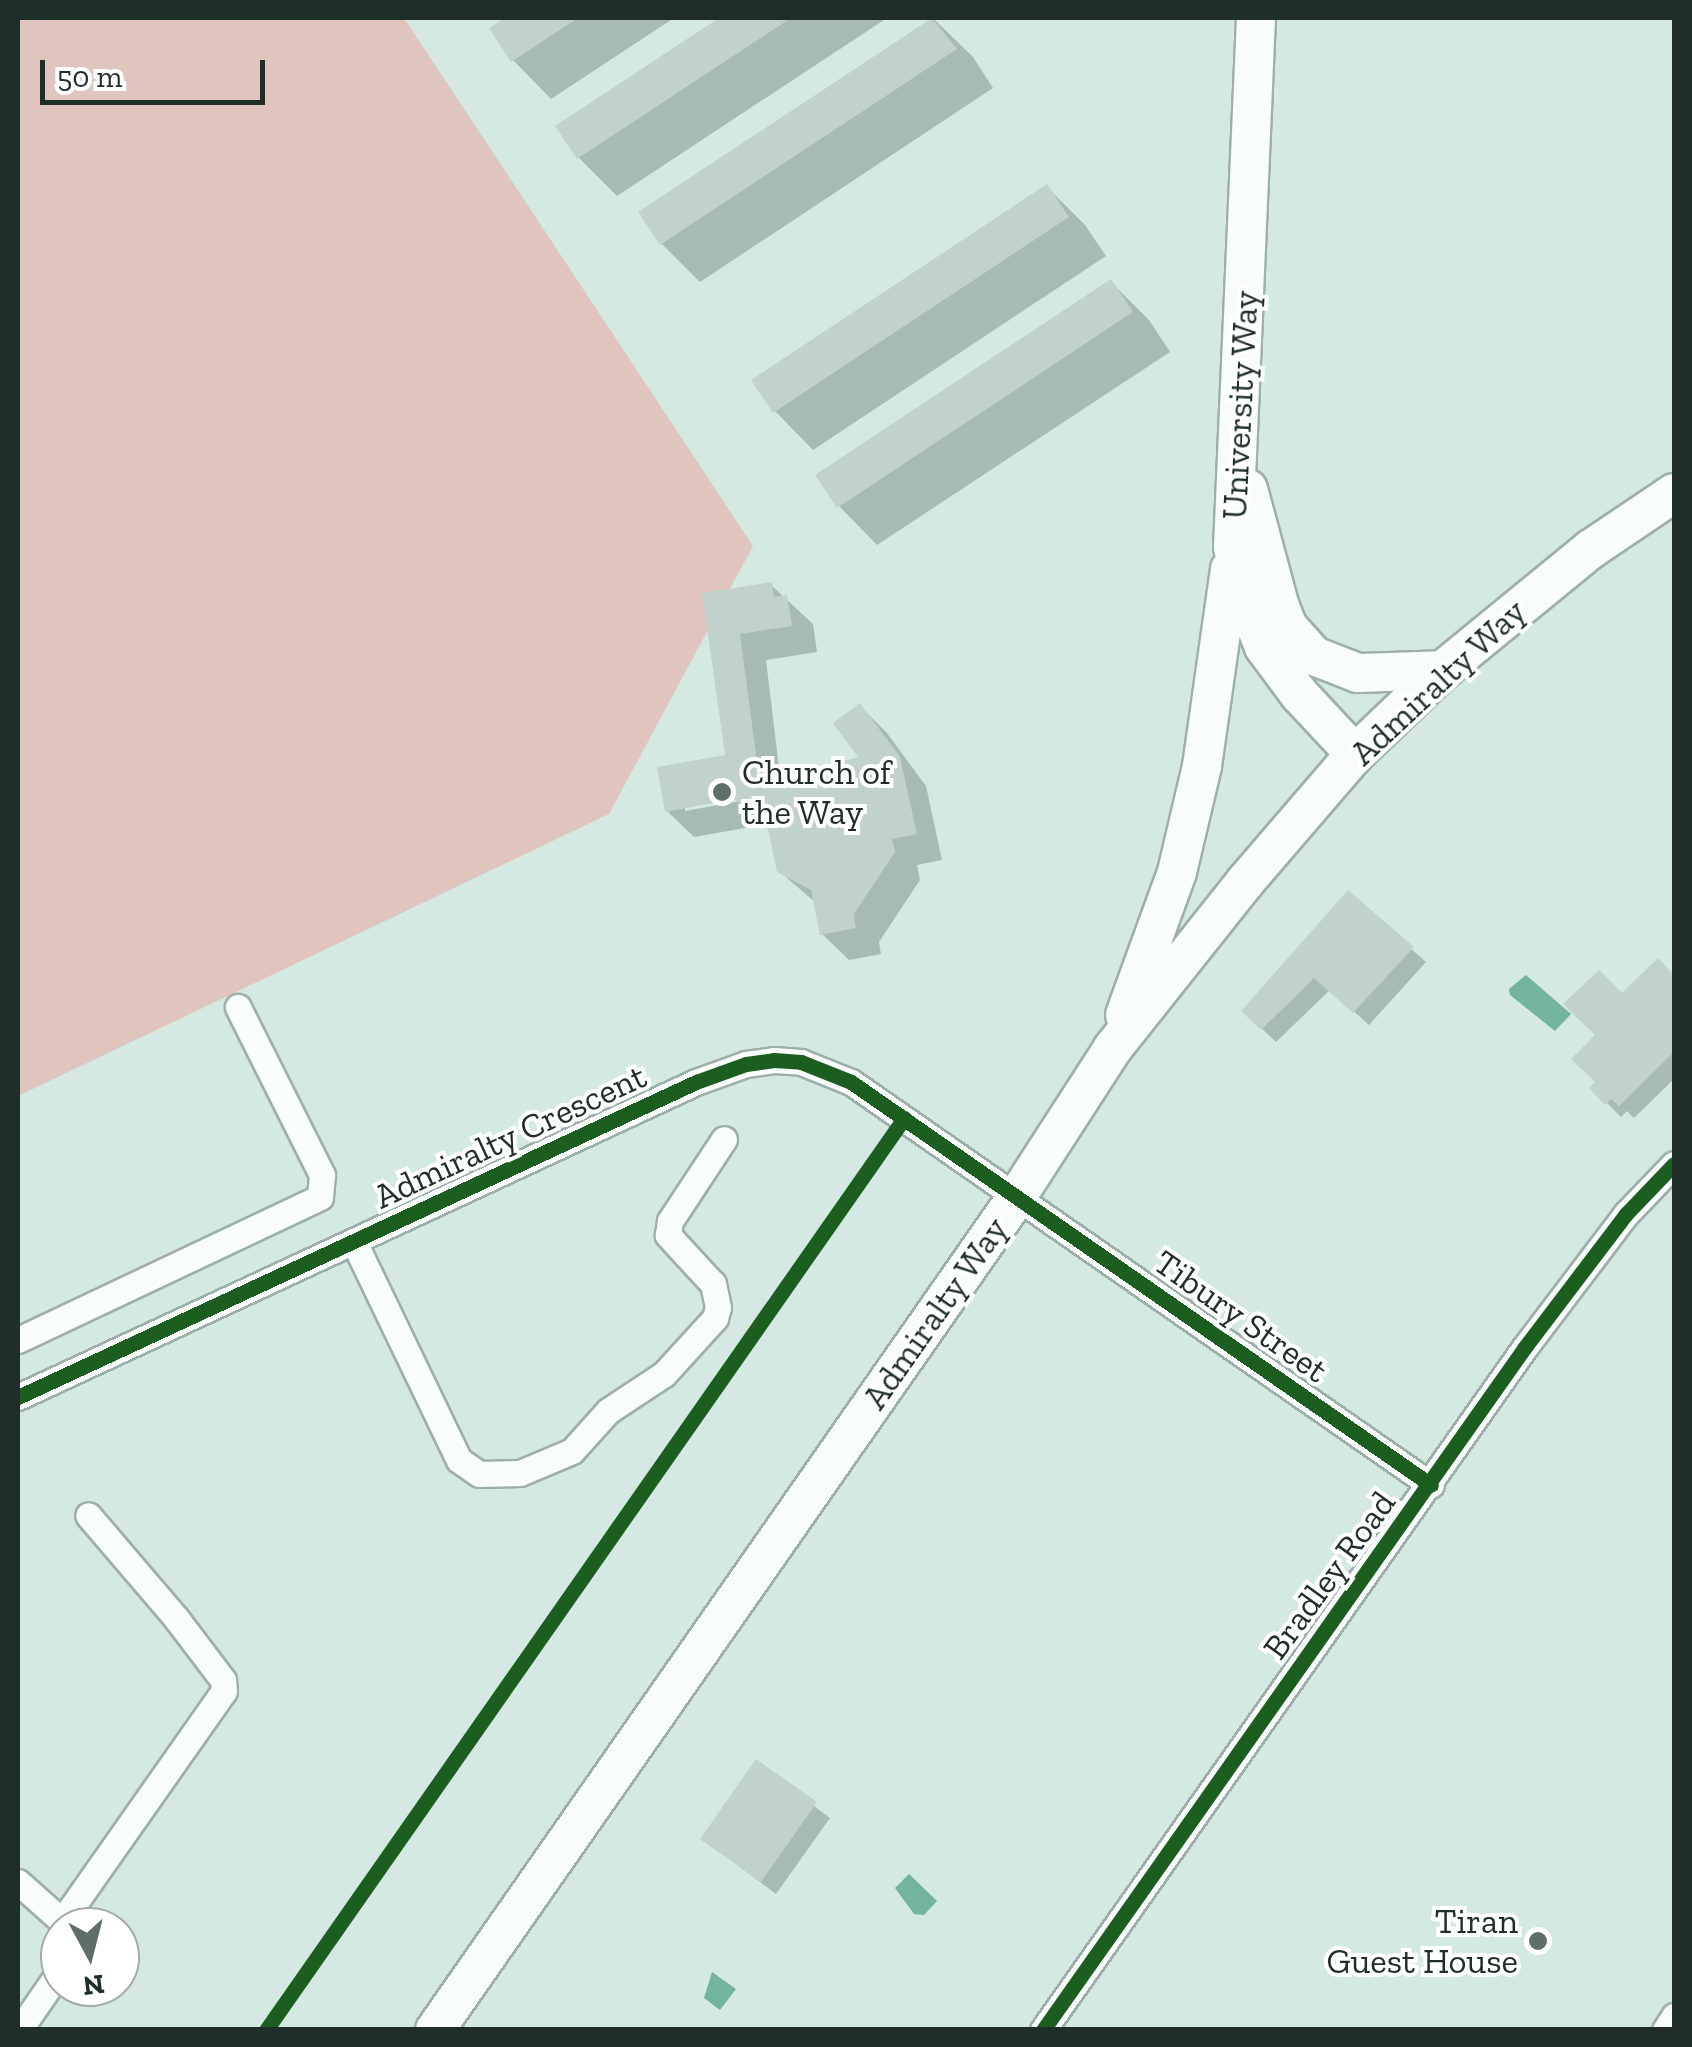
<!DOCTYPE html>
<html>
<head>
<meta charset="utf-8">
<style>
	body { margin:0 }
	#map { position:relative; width:1692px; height:2047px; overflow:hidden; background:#d3e9e1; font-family:"Zilla Slab",serif }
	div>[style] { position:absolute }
	.green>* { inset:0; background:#dfc5be }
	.water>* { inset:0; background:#72b49f }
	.shadow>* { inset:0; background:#0003 }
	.building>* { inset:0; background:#c1d2cc }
	.roads { filter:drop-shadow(2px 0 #9eafa9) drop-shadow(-2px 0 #9eafa9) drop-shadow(0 2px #9eafa9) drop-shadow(0 -2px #9eafa9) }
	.street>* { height:25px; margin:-12.5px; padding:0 12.5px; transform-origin:12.5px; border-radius:12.5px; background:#f8fcfa }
	.secondary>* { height:38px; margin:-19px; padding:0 19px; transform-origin:19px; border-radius:19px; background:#f8fcfa }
	.cycleway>* { height:15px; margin:-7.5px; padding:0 7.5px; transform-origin:7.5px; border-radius:7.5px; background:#1b5e20 }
	.dots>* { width:28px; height:28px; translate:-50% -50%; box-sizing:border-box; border:5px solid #fff; border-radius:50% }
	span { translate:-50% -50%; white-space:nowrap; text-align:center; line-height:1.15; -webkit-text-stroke:8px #fff; paint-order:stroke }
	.street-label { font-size:35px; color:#1f2e29 }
	.poi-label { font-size:35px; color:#1f2e29 }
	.left { translate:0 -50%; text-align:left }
	.right { translate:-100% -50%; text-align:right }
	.frame { position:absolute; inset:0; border:20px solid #1f2e29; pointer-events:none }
	.north { position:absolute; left:40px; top:1907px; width:100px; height:100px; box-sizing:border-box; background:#fff; border:2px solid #a5aba9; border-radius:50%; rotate:173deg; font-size:28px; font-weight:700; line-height:40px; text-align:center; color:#1f2e29 }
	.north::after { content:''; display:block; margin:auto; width:35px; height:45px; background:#5e6f69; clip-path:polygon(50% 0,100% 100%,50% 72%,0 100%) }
	.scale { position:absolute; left:40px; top:60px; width:225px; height:45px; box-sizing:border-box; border:5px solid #1f2e29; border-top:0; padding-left:12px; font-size:30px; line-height:35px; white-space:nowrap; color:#1f2e29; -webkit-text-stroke:8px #fff; paint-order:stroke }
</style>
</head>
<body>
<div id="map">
	<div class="green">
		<div style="clip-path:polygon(18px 18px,404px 18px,753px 546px,609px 814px,18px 1096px)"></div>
	</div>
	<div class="water">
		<div style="clip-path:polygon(1526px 975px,1571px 1014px,1555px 1031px,1510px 995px,1509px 989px)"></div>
		<div style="clip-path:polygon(909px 1874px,937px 1901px,924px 1915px,914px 1914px,895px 1888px)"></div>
		<div style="clip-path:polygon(712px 1972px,736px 1989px,720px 2010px,704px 1998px)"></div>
	</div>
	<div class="shadow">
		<div style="clip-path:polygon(510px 18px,674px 18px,551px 99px,513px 60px,492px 29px)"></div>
		<div style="clip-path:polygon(724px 18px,887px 18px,617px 196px,579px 158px,558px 126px)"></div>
		<div style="clip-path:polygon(934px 19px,973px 57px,993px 88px,700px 282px,662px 244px,641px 212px)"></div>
		<div style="clip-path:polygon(1047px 187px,1085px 225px,1106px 256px,813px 450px,775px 411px)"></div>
		<div style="clip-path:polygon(1111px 282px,1149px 320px,1170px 352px,877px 545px,839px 506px)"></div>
		<div style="clip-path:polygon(evenodd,771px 585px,813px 624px,817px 652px,766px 660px,780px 776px,785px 780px,862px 759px,860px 706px,887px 733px,926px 786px,942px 860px,917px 865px,920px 880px,879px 942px,881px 954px,849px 960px,822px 934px,816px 903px,779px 871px,771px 831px,762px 825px,694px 837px,667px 811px,728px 757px,704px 595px,771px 585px,745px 795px,746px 800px,685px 811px,685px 806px,745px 795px)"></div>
		<div style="clip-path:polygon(1348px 893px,1426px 962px,1369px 1025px,1330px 990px,1276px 1042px,1244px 1011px)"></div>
		<div style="clip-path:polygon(1658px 961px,1674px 978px,1674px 1079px,1634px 1118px,1627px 1111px,1621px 1117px,1592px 1088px,1598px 1082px,1598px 1035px,1622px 996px)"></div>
		<div style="clip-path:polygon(756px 1763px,830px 1818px,776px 1894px,703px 1839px)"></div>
	</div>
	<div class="building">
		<div style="clip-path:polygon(505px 18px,578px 18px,511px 62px,489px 28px)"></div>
		<div style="clip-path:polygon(719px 18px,791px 18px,577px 159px,555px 126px)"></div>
		<div style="clip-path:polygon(932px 18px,957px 49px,660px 245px,638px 212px)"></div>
		<div style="clip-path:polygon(1047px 184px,1069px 217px,773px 413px,751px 380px)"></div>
		<div style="clip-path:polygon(1111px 279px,1133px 312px,837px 508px,815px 475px)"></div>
		<div style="clip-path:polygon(772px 582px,774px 597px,787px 595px,792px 626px,740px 634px,757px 762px,768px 760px,772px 782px,858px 757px,833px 723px,860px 703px,900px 757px,917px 834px,892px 839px,895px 852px,854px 914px,856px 928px,820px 935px,811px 890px,777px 872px,767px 824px,734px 799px,665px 812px,657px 767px,725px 755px,702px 593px)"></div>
		<div style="clip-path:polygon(1348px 890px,1414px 947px,1353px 1013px,1314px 978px,1261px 1030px,1241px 1011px)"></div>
		<div style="clip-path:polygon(1658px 958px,1674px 975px,1674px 1052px,1619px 1106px,1611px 1099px,1605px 1105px,1589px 1088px,1595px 1082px,1571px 1059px,1595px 1035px,1563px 1004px,1599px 970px,1622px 993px)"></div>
		<div style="clip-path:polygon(756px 1759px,817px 1802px,761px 1882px,700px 1839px)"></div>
	</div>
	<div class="roads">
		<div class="street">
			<div style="left:354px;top:1242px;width:242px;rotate:64.3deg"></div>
			<div style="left:459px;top:1460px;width:24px;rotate:35deg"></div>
			<div style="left:479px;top:1474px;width:41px;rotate:-1.4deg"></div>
			<div style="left:520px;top:1473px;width:56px;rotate:-22.9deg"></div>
			<div style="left:572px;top:1451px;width:54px;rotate:-48deg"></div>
			<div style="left:608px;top:1411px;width:67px;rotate:-33.5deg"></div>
			<div style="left:664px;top:1374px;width:76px;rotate:-47.7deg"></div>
			<div style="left:715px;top:1318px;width:11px;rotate:-75deg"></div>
			<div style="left:718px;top:1307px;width:24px;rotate:-102deg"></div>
			<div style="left:713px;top:1284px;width:67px;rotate:-132.6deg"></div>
			<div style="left:668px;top:1235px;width:14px;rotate:-82deg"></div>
			<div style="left:670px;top:1221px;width:98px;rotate:-56.6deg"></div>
			<div style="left:18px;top:1340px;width:334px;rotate:-25.3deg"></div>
			<div style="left:320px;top:1197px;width:22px;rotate:-85deg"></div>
			<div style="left:322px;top:1175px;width:188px;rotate:-116.6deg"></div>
			<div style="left:18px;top:1397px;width:748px;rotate:-24.92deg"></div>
			<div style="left:696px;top:1082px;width:53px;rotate:-19.8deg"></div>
			<div style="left:746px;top:1064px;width:28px;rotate:-8deg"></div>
			<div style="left:774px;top:1060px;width:27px;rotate:4deg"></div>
			<div style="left:801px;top:1062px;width:54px;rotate:21.8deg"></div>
			<div style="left:851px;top:1082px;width:706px;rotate:34.79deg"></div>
			<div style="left:18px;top:1882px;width:62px;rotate:41.7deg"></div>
			<div style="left:63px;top:1927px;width:10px;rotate:-79deg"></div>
			<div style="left:65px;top:1917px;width:276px;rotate:-54.9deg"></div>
			<div style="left:224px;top:1691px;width:11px;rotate:-95deg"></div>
			<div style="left:223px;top:1680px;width:78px;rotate:-127.2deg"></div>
			<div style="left:176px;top:1618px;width:135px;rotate:-130.5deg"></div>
			<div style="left:19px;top:2030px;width:72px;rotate:-55.2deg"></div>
			<div style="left:1043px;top:2030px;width:836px;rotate:-54.79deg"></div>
			<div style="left:1525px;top:1347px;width:167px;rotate:-52.8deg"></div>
			<div style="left:1626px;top:1214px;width:69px;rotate:-46.2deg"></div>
			<div style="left:1665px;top:2030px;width:17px;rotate:-57deg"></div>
		</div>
		<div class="secondary">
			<div style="left:1256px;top:18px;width:529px;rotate:92.49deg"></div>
			<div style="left:1233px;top:547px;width:47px;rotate:77.7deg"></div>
			<div style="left:1243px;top:593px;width:58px;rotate:68.7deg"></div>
			<div style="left:1264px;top:647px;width:59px;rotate:53.3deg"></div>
			<div style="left:1299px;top:694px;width:82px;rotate:47deg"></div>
			<div style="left:1248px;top:489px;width:119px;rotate:74.9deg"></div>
			<div style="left:1279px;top:604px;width:25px;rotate:69deg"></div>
			<div style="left:1288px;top:627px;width:39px;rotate:48deg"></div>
			<div style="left:1314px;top:656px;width:47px;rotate:21.1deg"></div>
			<div style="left:1358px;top:673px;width:85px;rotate:-2deg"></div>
			<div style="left:1125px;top:1015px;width:152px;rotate:-70deg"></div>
			<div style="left:1177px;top:872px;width:109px;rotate:-76.7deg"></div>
			<div style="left:1202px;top:766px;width:199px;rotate:-81.9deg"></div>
			<div style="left:435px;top:2030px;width:1015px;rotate:-55.07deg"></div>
			<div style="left:1016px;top:1198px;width:179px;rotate:-57.1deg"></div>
			<div style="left:1113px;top:1048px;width:212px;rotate:-51.5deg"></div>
			<div style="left:1245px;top:882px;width:169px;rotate:-49.3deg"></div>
			<div style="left:1355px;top:754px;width:122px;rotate:-43.7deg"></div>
			<div style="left:1443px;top:670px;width:191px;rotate:-39.3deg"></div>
			<div style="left:1591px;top:549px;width:100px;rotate:-34deg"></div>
		</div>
	</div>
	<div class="cycleway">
		<div style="left:18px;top:1397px;width:748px;rotate:-24.92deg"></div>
		<div style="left:696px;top:1082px;width:53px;rotate:-19.8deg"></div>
		<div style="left:746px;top:1064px;width:28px;rotate:-8deg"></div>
		<div style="left:774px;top:1060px;width:27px;rotate:4deg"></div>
		<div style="left:801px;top:1062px;width:54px;rotate:21.8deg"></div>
		<div style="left:851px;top:1082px;width:706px;rotate:34.79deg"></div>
		<div style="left:266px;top:2030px;width:1113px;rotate:-55.02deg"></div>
		<div style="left:1043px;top:2030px;width:836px;rotate:-54.79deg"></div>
		<div style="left:1525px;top:1347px;width:167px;rotate:-52.8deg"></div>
		<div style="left:1626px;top:1214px;width:69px;rotate:-46.2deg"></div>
	</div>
	<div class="dots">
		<div style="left:722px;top:792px;background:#5e6f69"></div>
		<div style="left:1538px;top:1941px;background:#5e6f69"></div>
	</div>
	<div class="street-label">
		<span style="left:1240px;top:405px;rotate:-87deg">University Way</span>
		<span style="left:1438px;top:682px;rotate:-43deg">Admiralty Way</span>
		<span style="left:510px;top:1136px;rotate:-25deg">Admiralty Crescent</span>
		<span style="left:935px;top:1313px;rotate:-55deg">Admiralty Way</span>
		<span style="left:1241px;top:1316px;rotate:35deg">Tibury Street</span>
		<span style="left:1329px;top:1575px;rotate:-54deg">Bradley Road</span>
	</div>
	<div class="poi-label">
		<span class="left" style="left:742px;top:792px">Church of<br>the Way</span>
		<span class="right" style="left:1518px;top:1941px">Tiran<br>Guest House</span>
	</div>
	<div class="frame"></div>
	<div class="north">N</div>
	<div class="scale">50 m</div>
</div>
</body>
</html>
